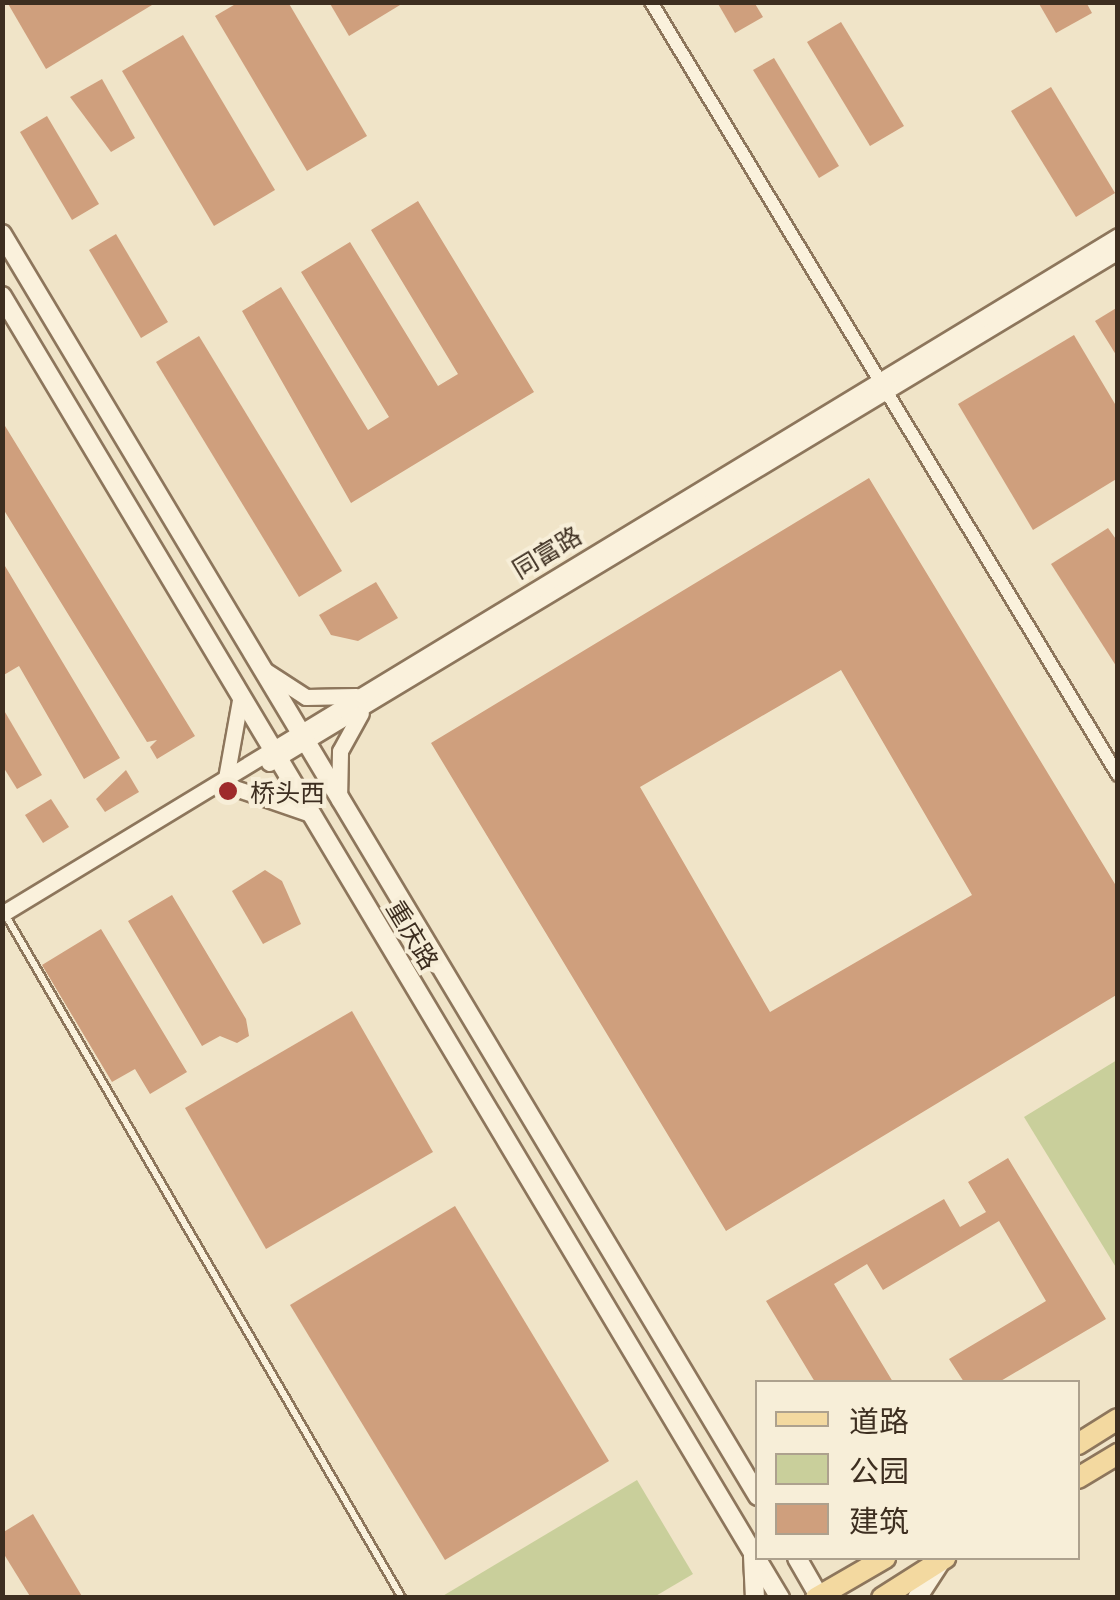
<!DOCTYPE html>
<html>
<head>
<meta charset="utf-8">
<style>
	body { margin:0 }
	#map { position:relative; width:1120px; height:1600px; overflow:hidden; background:#f0e4c8; font-family:Georgia,"Noto Sans SC",serif }
	div>[style] { position:absolute }
	.green>* { inset:0; background:#c9cf9b }
	.building>* { inset:0; background:#cf9f7d }
	.roads { filter:drop-shadow(2px 0 #8d765c) drop-shadow(-2px 0 #8d765c) drop-shadow(0 2px #8d765c) drop-shadow(0 -2px #8d765c) }
	.service>* { height:6px; margin:-3px; padding:0 3px; transform-origin:3px; border-radius:3px; background:#faf1dc }
	.minor>* { height:12px; margin:-6px; padding:0 6px; transform-origin:6px; border-radius:6px; background:#faf1dc }
	.tertiary>* { height:15px; margin:-7.5px; padding:0 7.5px; transform-origin:7.5px; border-radius:7.5px; background:#faf1dc }
	.secondary>* { height:18px; margin:-9px; padding:0 9px; transform-origin:9px; border-radius:9px; background:#faf1dc }
	.primary>* { height:20px; margin:-10px; padding:0 10px; transform-origin:10px; border-radius:10px; background:#f3d9a0 }
	.dots>* { width:28px; height:28px; translate:-50% -50%; box-sizing:border-box; border:5px solid #f7eed8; border-radius:50% }
	span { translate:-50% -50%; white-space:nowrap; text-align:center; line-height:1.15; -webkit-text-stroke:8px #f7eed8; paint-order:stroke }
	.street-label { font-size:25px; color:#3d2e20 }
	.poi-label { font-size:25px; color:#3d2e20 }
	.left { translate:0 -50%; text-align:left }
	.frame { position:absolute; inset:0; border:5px solid #3d2e20; pointer-events:none }
	.legend { position:absolute; left:755px; top:1380px; width:325px; height:180px; box-sizing:border-box; background:#f7eed8; border:2px solid #ada18e; margin:0; padding:12px 18px; list-style:none; font-size:30px; color:#3d2e20 }
	.legend li { display:flex; align-items:center; gap:20px; height:50px }
	.legend b { width:50px; border:2px solid #ada18e }
</style>
</head>
<body>
<div id="map">
	<div class="green">
		<div style="clip-path:polygon(1117px 1060px,1117px 1269px,1024px 1117px)"></div>
		<div style="clip-path:polygon(637px 1480px,693px 1574px,654px 1597px,441px 1597px)"></div>
	</div>
	<div class="building">
		<div style="clip-path:polygon(7px 2px,157px 2px,46px 69px)"></div>
		<div style="clip-path:polygon(239px 2px,288px 2px,367px 136px,307px 171px,215px 16px)"></div>
		<div style="clip-path:polygon(329px 2px,405px 2px,349px 36px)"></div>
		<div style="clip-path:polygon(717px 2px,754px 2px,763px 17px,735px 33px)"></div>
		<div style="clip-path:polygon(1038px 2px,1086px 2px,1092px 13px,1056px 33px)"></div>
		<div style="clip-path:polygon(841px 22px,904px 126px,870px 146px,807px 42px)"></div>
		<div style="clip-path:polygon(183px 35px,275px 190px,214px 226px,122px 71px)"></div>
		<div style="clip-path:polygon(774px 58px,839px 166px,819px 178px,753px 70px)"></div>
		<div style="clip-path:polygon(102px 79px,135px 138px,111px 152px,70px 97px)"></div>
		<div style="clip-path:polygon(1051px 87px,1115px 193px,1076px 217px,1011px 111px)"></div>
		<div style="clip-path:polygon(47px 116px,99px 204px,72px 220px,20px 132px)"></div>
		<div style="clip-path:polygon(418px 201px,534px 392px,351px 503px,242px 311px,281px 287px,368px 430px,389px 417px,301px 272px,350px 242px,438px 386px,458px 374px,371px 230px)"></div>
		<div style="clip-path:polygon(116px 234px,168px 322px,141px 338px,89px 250px)"></div>
		<div style="clip-path:polygon(1118px 307px,1118px 358px,1095px 321px)"></div>
		<div style="clip-path:polygon(1074px 335px,1118px 409px,1118px 478px,1033px 530px,958px 404px)"></div>
		<div style="clip-path:polygon(199px 336px,342px 571px,299px 597px,156px 362px)"></div>
		<div style="clip-path:polygon(2px 421px,195px 736px,157px 759px,150px 747px,157px 740px,147px 742px,2px 507px)"></div>
		<div style="clip-path:polygon(evenodd,869px 478px,1118px 889px,1118px 994px,726px 1231px,431px 743px,869px 478px,841px 670px,972px 895px,770px 1012px,640px 787px,841px 670px)"></div>
		<div style="clip-path:polygon(1108px 528px,1118px 542px,1118px 669px,1051px 564px)"></div>
		<div style="clip-path:polygon(2px 561px,120px 758px,84px 779px,19px 666px,2px 676px)"></div>
		<div style="clip-path:polygon(376px 582px,398px 618px,358px 641px,331px 635px,319px 615px)"></div>
		<div style="clip-path:polygon(2px 707px,42px 775px,17px 789px,2px 765px)"></div>
		<div style="clip-path:polygon(126px 770px,139px 792px,105px 812px,96px 799px)"></div>
		<div style="clip-path:polygon(51px 799px,69px 827px,43px 843px,25px 815px)"></div>
		<div style="clip-path:polygon(265px 870px,282px 881px,301px 924px,263px 944px,232px 891px)"></div>
		<div style="clip-path:polygon(172px 895px,246px 1019px,249px 1036px,237px 1043px,220px 1036px,202px 1046px,128px 921px)"></div>
		<div style="clip-path:polygon(101px 929px,187px 1072px,150px 1094px,135px 1069px,112px 1082px,42px 965px)"></div>
		<div style="clip-path:polygon(352px 1011px,433px 1152px,266px 1249px,185px 1108px)"></div>
		<div style="clip-path:polygon(1008px 1158px,1106px 1319px,999px 1382px,964px 1382px,949px 1359px,1046px 1301px,999px 1221px,883px 1290px,867px 1264px,834px 1284px,893px 1382px,815px 1382px,766px 1301px,944px 1199px,960px 1227px,986px 1212px,968px 1182px)"></div>
		<div style="clip-path:polygon(455px 1206px,609px 1461px,445px 1560px,290px 1305px)"></div>
		<div style="clip-path:polygon(33px 1514px,83px 1598px,31px 1598px,2px 1551px,2px 1533px)"></div>
	</div>
	<div class="roads">
		<div class="service">
			<div style="left:9px;top:921px;width:783px;rotate:59.86deg"></div>
		</div>
		<div class="minor">
			<div style="left:651px;top:2px;width:903px;rotate:58.86deg"></div>
		</div>
		<div class="tertiary">
			<div style="left:263px;top:669px;width:51px;rotate:33.1deg"></div>
			<div style="left:306px;top:697px;width:50px;rotate:-1.1deg"></div>
			<div style="left:269px;top:763px;width:991px;rotate:-31.09deg"></div>
			<div style="left:226px;top:778px;width:84px;rotate:-79.8deg"></div>
			<div style="left:229px;top:786px;width:89px;rotate:19deg"></div>
			<div style="left:339px;top:800px;width:49px;rotate:-88.8deg"></div>
			<div style="left:340px;top:751px;width:43px;rotate:-61.1deg"></div>
			<div style="left:2px;top:914px;width:1306px;rotate:-31.28deg"></div>
		</div>
		<div class="secondary">
			<div style="left:2px;top:234px;width:1471px;rotate:59.08deg"></div>
			<div style="left:2px;top:296px;width:1517px;rotate:59.14deg"></div>
			<div style="left:753px;top:1556px;width:42px;rotate:87.3deg"></div>
			<div style="left:797px;top:1558px;width:46px;rotate:60.1deg"></div>
			<div style="left:917px;top:1598px;width:48px;rotate:-57deg"></div>
		</div>
		<div class="primary">
			<div style="left:1078px;top:1444px;width:47px;rotate:-32deg"></div>
			<div style="left:1078px;top:1478px;width:47px;rotate:-31deg"></div>
			<div style="left:816px;top:1598px;width:80px;rotate:-30.1deg"></div>
			<div style="left:882px;top:1598px;width:75px;rotate:-32.4deg"></div>
		</div>
	</div>
	<div class="dots">
		<div style="left:228px;top:791px;background:#9e2a2b"></div>
	</div>
	<div class="street-label">
		<span style="left:546px;top:551px;rotate:-31deg">同富路</span>
		<span style="left:414px;top:934px;rotate:59deg">重庆路</span>
	</div>
	<div class="poi-label">
		<span class="left" style="left:250px;top:791px">桥头西</span>
	</div>
	<div class="frame"></div>
	<ul class="legend">
	<li><b style="height:12px;background:#f3d9a0"></b>道路</li>
	<li><b style="height:28px;background:#c9cf9b"></b>公园</li>
	<li><b style="height:28px;background:#cf9f7d"></b>建筑</li>
	</ul>
</div>
</body>
</html>
